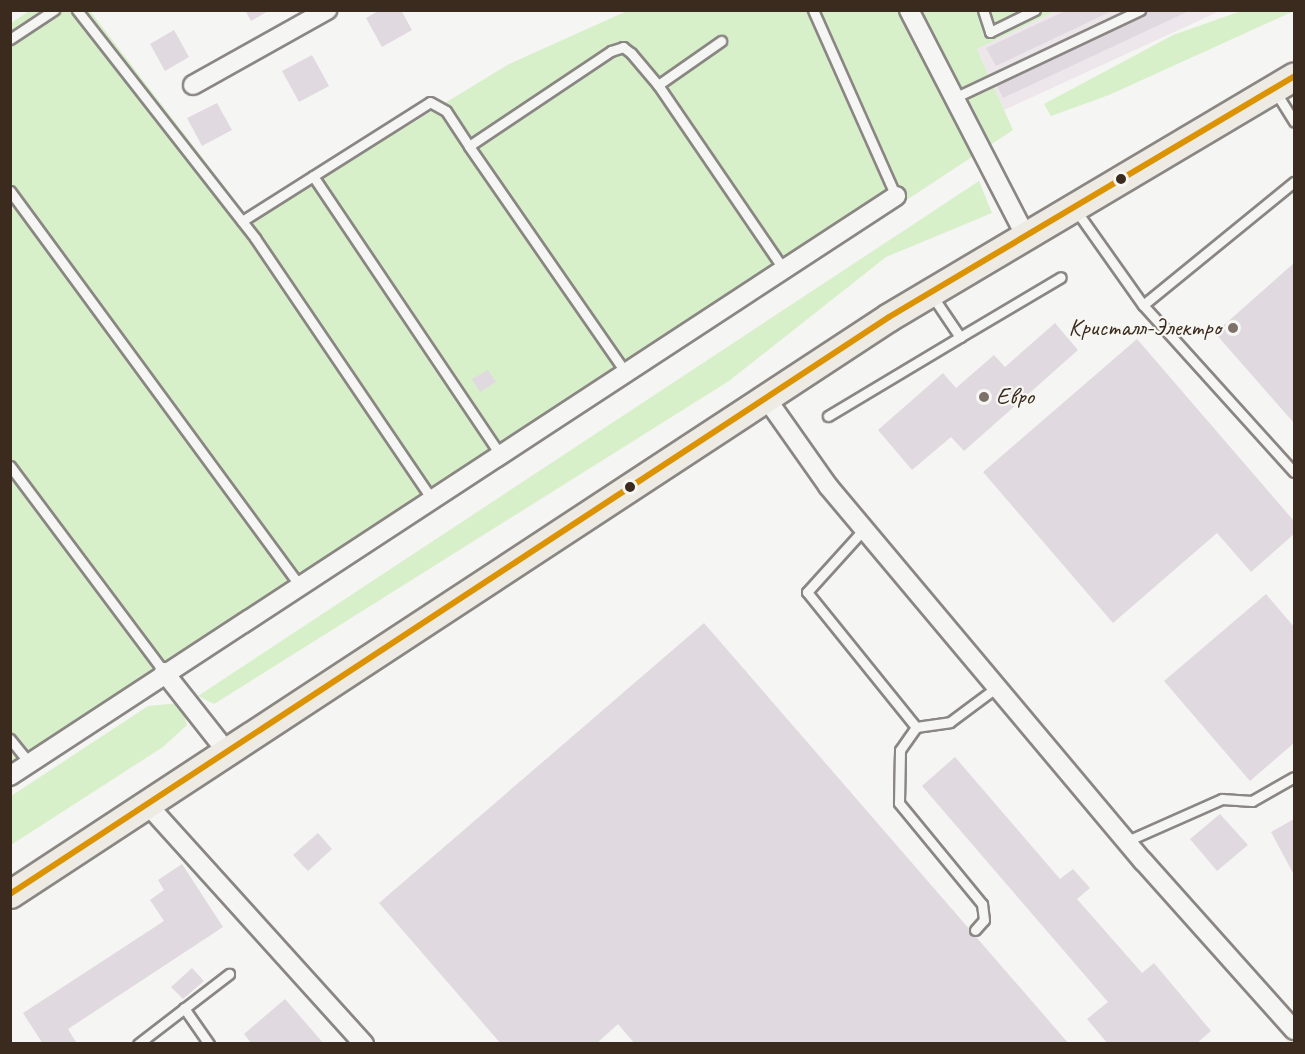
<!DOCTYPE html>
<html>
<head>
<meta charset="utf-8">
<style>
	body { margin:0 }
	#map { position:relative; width:1305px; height:1054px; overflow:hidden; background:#f5f5f3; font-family:Caveat,sans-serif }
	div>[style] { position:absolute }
	.built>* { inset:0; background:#ede7eb }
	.green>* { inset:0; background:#d8f0ca }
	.building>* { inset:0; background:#e1d9e0 }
	.roads { filter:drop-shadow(2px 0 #8a8683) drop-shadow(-2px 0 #8a8683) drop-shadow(0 2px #8a8683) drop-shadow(0 -2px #8a8683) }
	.lane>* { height:9px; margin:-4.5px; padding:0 4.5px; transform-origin:4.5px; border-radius:4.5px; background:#f5f5f3 }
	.street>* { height:18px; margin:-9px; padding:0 9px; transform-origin:9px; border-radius:9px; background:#f5f5f3 }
	.primary>* { height:27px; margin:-13.5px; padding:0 13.5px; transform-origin:13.5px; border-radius:13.5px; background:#eeebe4 }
	.bus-1>* { height:6px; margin:-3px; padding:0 3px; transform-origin:3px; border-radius:3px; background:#db9304 }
	.dots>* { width:16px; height:16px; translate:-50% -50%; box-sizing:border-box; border:3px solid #f6f6f2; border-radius:50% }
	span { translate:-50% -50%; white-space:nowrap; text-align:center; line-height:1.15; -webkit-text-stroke:4.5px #f6f6f2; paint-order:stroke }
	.poi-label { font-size:24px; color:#3b2a1e }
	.right { translate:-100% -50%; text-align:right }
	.left { translate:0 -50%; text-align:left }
	.frame { position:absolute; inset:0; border:12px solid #3b2a1e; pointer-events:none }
</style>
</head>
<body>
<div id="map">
	<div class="built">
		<div style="clip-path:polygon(1056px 11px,1220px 11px,1004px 110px,977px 49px)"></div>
	</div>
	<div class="green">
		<div style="clip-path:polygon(29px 11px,90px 11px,251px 221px,509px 64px,627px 11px,1056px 11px,977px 49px,1013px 130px,11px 789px,11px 23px)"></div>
		<div style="clip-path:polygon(1241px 11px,1294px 11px,1109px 95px,1051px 116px,1044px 104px,1173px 35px)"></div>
		<div style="clip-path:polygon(979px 181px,992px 213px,886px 257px,729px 381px,214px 704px,198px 696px)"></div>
		<div style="clip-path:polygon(180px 703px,187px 725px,163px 747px,11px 845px,11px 796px,148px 706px)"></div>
	</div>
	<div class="building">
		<div style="clip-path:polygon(245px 10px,270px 10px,251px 21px)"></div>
		<div style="clip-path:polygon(380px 10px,401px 10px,412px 30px,382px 47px,366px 18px)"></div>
		<div style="clip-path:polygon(1067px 10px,1114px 10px,996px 66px,986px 48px)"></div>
		<div style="clip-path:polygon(1148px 10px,1191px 10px,1003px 98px,995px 82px)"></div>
		<div style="clip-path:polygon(174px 30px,189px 57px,165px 71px,150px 44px)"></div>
		<div style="clip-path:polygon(312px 55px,329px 86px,299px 102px,282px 71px)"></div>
		<div style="clip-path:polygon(217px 103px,232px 130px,202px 146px,187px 118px)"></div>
		<div style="clip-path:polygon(1294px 263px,1294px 423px,1215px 333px)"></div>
		<div style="clip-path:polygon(1055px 323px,1078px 350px,964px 451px,951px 437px,912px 470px,878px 430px,943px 373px,956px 388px,994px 355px,1005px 367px)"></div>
		<div style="clip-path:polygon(1137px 339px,1294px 521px,1294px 534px,1251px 572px,1217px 533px,1113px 623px,983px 472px)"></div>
		<div style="clip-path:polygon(488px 370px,496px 382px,480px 392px,472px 379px)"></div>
		<div style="clip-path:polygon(1266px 594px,1294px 627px,1294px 743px,1250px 781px,1164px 681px)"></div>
		<div style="clip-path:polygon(704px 623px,1069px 1044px,635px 1044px,618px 1024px,596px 1044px,501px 1044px,379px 903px)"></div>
		<div style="clip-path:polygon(955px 757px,1060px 879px,1073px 869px,1090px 888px,1077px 899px,1142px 973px,1154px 963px,1211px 1031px,1196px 1044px,1108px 1044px,1087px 1019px,1108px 1002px,922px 786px)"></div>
		<div style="clip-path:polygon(1220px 814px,1248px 845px,1217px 871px,1190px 839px)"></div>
		<div style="clip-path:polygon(1294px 819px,1294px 875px,1271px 832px)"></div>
		<div style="clip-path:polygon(318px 833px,332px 849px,308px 871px,293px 855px)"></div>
		<div style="clip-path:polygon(182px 864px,223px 927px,68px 1029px,76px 1042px,43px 1044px,23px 1013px,164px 921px,150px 900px,164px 890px,158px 880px)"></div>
		<div style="clip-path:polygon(192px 968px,204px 981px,183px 999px,171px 987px)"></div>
		<div style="clip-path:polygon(285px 999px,324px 1044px,252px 1044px,244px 1034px)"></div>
	</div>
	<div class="roads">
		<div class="lane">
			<div style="left:77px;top:10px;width:289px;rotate:52deg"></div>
			<div style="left:255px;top:238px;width:315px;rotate:55.9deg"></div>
			<div style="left:813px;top:10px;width:204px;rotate:66deg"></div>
			<div style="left:983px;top:10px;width:23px;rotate:72deg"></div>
			<div style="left:990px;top:32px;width:50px;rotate:-26.1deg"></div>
			<div style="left:10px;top:39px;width:53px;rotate:-33.4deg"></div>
			<div style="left:658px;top:85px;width:225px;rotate:55.7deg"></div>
			<div style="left:1275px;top:91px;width:36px;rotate:58deg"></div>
			<div style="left:954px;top:98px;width:206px;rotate:-25.3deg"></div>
			<div style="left:313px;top:176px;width:335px;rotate:56.1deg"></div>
			<div style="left:10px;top:191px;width:488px;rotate:53.7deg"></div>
			<div style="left:1075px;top:209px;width:118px;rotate:54.7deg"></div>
			<div style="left:1143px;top:305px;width:195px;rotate:-39.2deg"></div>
			<div style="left:242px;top:221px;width:222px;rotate:-32.3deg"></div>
			<div style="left:430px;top:102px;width:18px;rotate:29deg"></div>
			<div style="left:446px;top:111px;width:42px;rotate:56.7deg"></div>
			<div style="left:931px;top:294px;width:52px;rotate:56deg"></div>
			<div style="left:960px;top:337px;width:117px;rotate:-30.7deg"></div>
			<div style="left:1143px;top:305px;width:225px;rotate:47.9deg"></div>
			<div style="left:626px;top:373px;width:276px;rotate:-124.7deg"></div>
			<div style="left:469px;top:146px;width:171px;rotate:-33.8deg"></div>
			<div style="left:611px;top:51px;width:13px;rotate:-18deg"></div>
			<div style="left:623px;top:47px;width:10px;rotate:37deg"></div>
			<div style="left:631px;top:53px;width:42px;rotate:49.8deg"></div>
			<div style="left:658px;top:85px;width:77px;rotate:-34.9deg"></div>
			<div style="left:828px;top:416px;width:154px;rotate:-30.9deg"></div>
			<div style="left:10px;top:466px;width:257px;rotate:53.2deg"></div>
			<div style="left:864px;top:529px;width:85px;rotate:132.1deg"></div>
			<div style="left:807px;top:592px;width:174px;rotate:51.1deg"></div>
			<div style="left:10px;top:739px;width:32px;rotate:51deg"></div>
			<div style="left:1127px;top:841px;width:104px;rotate:-23.9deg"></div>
			<div style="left:1222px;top:799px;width:30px;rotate:4deg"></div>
			<div style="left:1252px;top:801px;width:48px;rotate:-29.7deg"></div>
			<div style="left:975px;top:930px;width:13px;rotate:-48deg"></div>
			<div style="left:984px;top:920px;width:16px;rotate:-97deg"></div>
			<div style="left:982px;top:904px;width:131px;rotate:-129.4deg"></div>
			<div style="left:899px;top:803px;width:53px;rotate:-88.9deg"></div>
			<div style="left:900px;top:750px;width:28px;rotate:-55deg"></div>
			<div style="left:916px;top:727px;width:34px;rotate:-8deg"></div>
			<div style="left:950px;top:722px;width:59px;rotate:-36.7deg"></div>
			<div style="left:184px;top:1008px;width:44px;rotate:55.2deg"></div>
			<div style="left:138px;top:1044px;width:115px;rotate:-37.6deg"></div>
		</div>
		<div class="street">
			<div style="left:909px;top:10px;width:253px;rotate:62.7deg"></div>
			<div style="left:193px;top:85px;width:154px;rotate:-29.2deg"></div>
			<div style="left:766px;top:398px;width:108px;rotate:54.8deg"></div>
			<div style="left:828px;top:486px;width:490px;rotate:50deg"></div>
			<div style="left:1143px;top:861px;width:227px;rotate:48.2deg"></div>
			<div style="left:164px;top:672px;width:102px;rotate:51.8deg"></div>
			<div style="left:10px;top:776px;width:1059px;rotate:-33.21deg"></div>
			<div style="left:147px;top:804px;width:324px;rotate:47.9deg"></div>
		</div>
		<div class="primary">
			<div style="left:10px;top:894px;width:1051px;rotate:-33.28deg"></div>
			<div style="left:889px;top:317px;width:471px;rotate:-30.7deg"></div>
		</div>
	</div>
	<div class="bus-1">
		<div style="left:10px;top:894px;width:1051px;rotate:-33.28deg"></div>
		<div style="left:889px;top:317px;width:471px;rotate:-30.7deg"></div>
	</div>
	<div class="dots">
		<div style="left:1121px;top:179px;background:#3b2a1e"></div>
		<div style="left:1233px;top:328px;background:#7c7169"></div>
		<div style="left:984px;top:397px;background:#7c7169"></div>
		<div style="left:630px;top:487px;background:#3b2a1e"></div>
	</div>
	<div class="poi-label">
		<span class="right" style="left:1221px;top:328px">Кристалл-Электро</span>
		<span class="left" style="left:996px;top:397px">Евро</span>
	</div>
	<div class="frame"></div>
</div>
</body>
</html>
